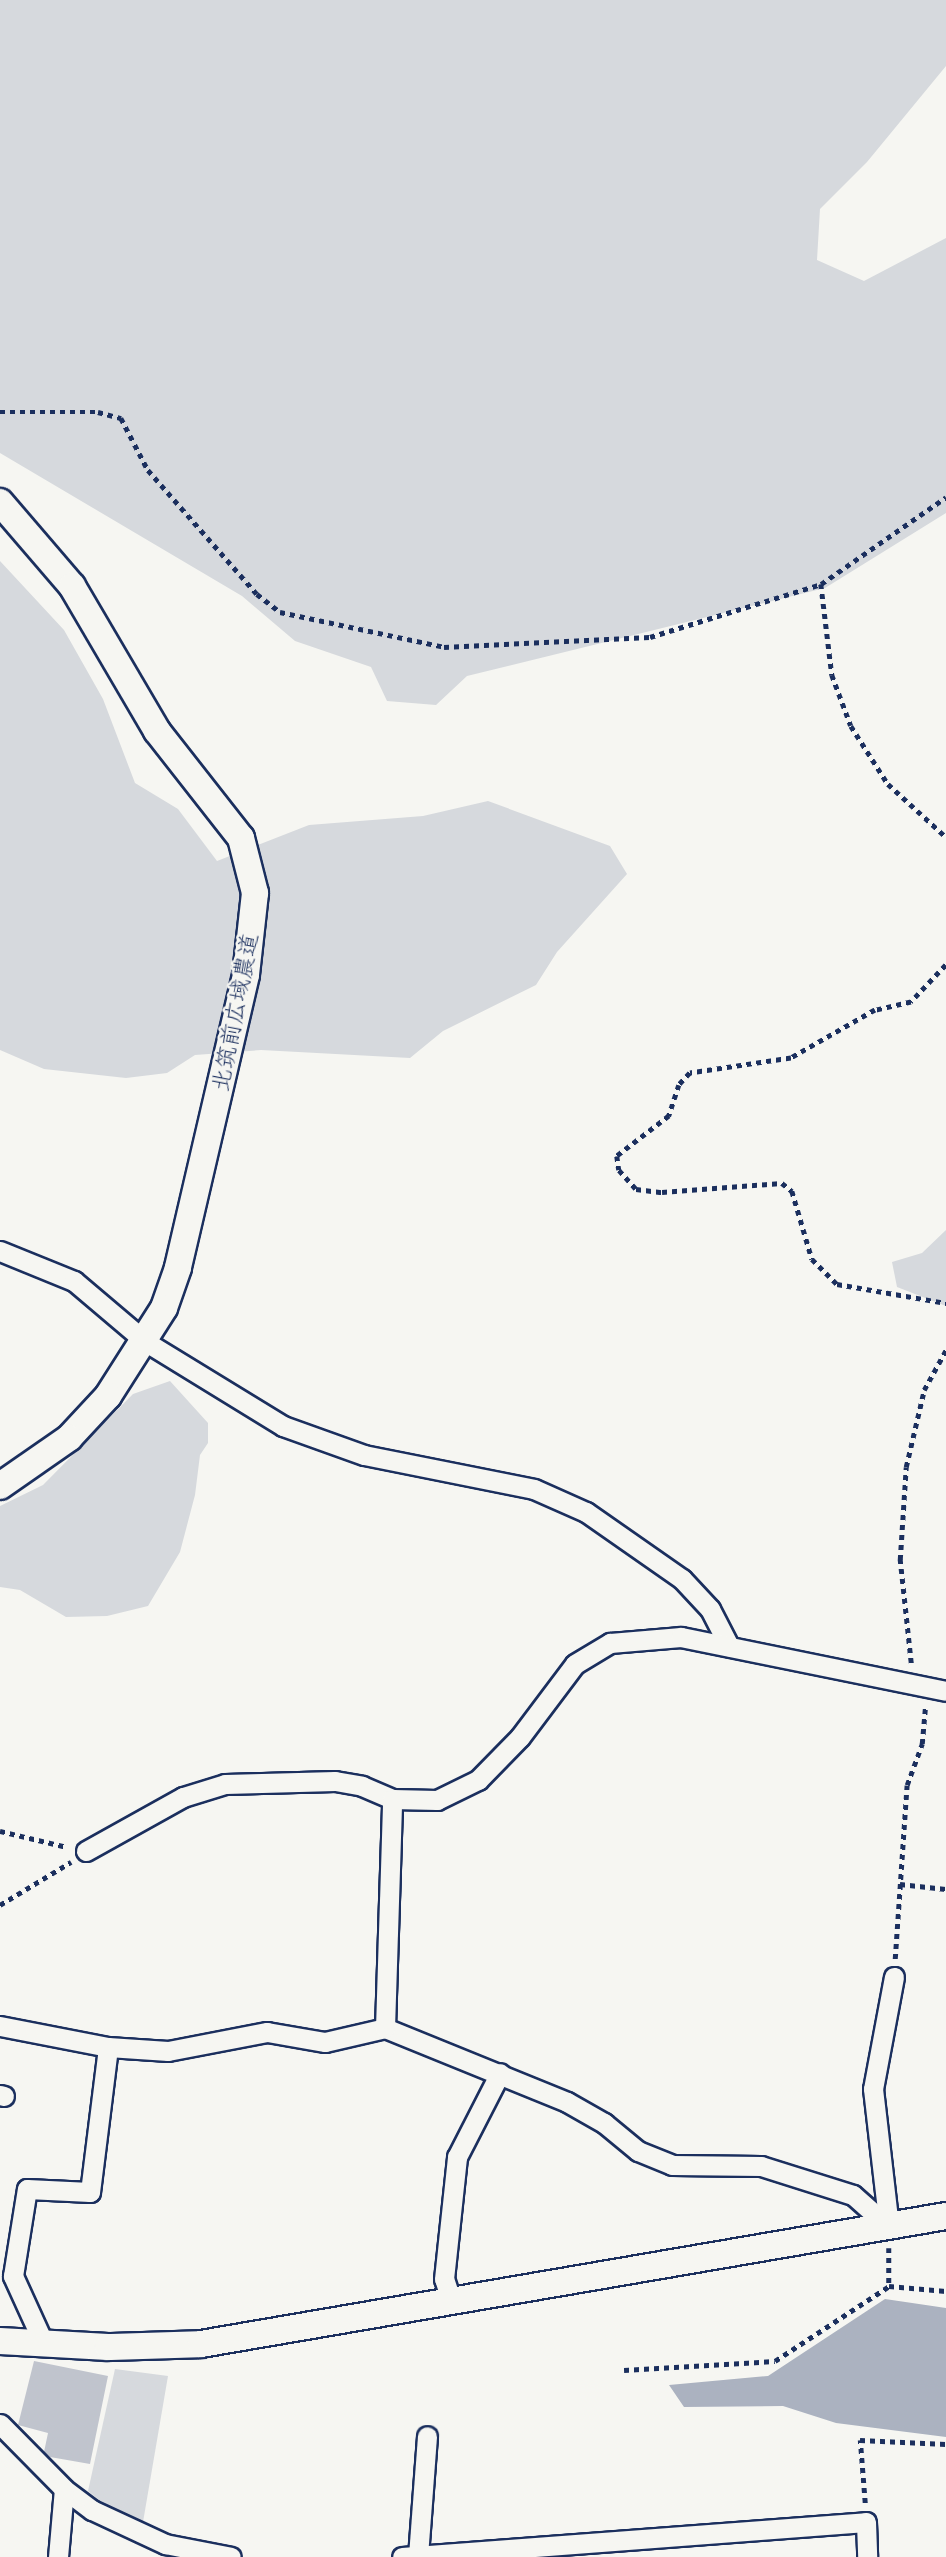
<!DOCTYPE html>
<html>
<head>
<meta charset="utf-8">
<style>
	body { margin:0 }
	#map { position:relative; width:946px; height:2557px; overflow:hidden; background:#f6f6f2; font-family:"Playpen Sans","Klee One",sans-serif }
	div>[style] { position:absolute }
	.green>* { inset:0; background:#d6d9dd }
	.water>* { inset:0; background:#abb2c0 }
	.building>* { inset:0; background:#c0c4cd }
	.path>* { height:4.5px; margin-top:-2.25px; transform-origin:0; background:repeating-linear-gradient(90deg,#1b2f5e 0 5px,transparent 0 10px) }
	.roads { filter:drop-shadow(2px 0 #1b2f5e) drop-shadow(-2px 0 #1b2f5e) drop-shadow(0 2px #1b2f5e) drop-shadow(0 -2px #1b2f5e) }
	.street>* { height:19px; margin:-9.5px; padding:0 9.5px; transform-origin:9.5px; border-radius:9.5px; background:#f6f6f2 }
	.secondary>* { height:26px; margin:-13px; padding:0 13px; transform-origin:13px; border-radius:13px; background:#f6f6f2 }
	span { translate:-50% -50%; white-space:nowrap; text-align:center; line-height:1.15; -webkit-text-stroke:5px #f6f6f2; paint-order:stroke }
	.street-label { font-size:23px; color:#1b2f5e }
</style>
</head>
<body>
<div id="map">
	<div class="green">
		<div style="clip-path:polygon(0 0,946px 0,946px 66px,867px 162px,820px 209px,817px 260px,864px 281px,946px 238px,946px 513px,825px 588px,467px 676px,436px 705px,387px 701px,371px 667px,295px 641px,242px 596px,0 453px)"></div>
		<div style="clip-path:polygon(0 561px,64px 630px,103px 699px,135px 783px,178px 809px,217px 861px,309px 825px,423px 816px,488px 801px,610px 846px,627px 874px,557px 952px,536px 985px,443px 1031px,410px 1058px,261px 1050px,195px 1055px,167px 1073px,126px 1078px,44px 1069px,0 1050px)"></div>
		<div style="clip-path:polygon(946px 1230px,946px 1306px,897px 1287px,892px 1262px,922px 1253px)"></div>
		<div style="clip-path:polygon(170px 1381px,208px 1423px,208px 1443px,200px 1455px,195px 1495px,180px 1552px,148px 1606px,107px 1616px,66px 1617px,20px 1590px,0 1587px,0 1506px,43px 1485px,133px 1394px)"></div>
		<div style="clip-path:polygon(115px 2369px,168px 2376px,143px 2522px,118px 2515px,88px 2491px)"></div>
	</div>
	<div class="water">
		<div style="clip-path:polygon(885px 2299px,946px 2308px,946px 2437px,836px 2423px,783px 2406px,684px 2407px,669px 2385px,768px 2376px)"></div>
	</div>
	<div class="building">
		<div style="clip-path:polygon(34px 2361px,108px 2376px,90px 2464px,50px 2457px,44px 2452px,48px 2433px,18px 2425px)"></div>
	</div>
	<div class="path">
		<div style="left:0;top:412px;width:98px"></div>
		<div style="left:98px;top:412px;width:24px;rotate:15deg"></div>
		<div style="left:121px;top:418px;width:59px;rotate:62.6deg"></div>
		<div style="left:148px;top:470px;width:165px;rotate:48.7deg"></div>
		<div style="left:257px;top:594px;width:29px;rotate:38deg"></div>
		<div style="left:280px;top:612px;width:168px;rotate:12deg"></div>
		<div style="left:444px;top:647px;width:206px;rotate:-2.8deg"></div>
		<div style="left:650px;top:637px;width:179px;rotate:-17.2deg"></div>
		<div style="left:821px;top:584px;width:152px;rotate:-34.8deg"></div>
		<div style="left:821px;top:584px;width:92px;rotate:83.1deg"></div>
		<div style="left:832px;top:675px;width:54px;rotate:69.6deg"></div>
		<div style="left:851px;top:726px;width:69px;rotate:57.5deg"></div>
		<div style="left:888px;top:784px;width:79px;rotate:42.4deg"></div>
		<div style="left:946px;top:965px;width:51px;rotate:133.4deg"></div>
		<div style="left:911px;top:1002px;width:37px;rotate:167deg"></div>
		<div style="left:875px;top:1010px;width:97px;rotate:150.3deg"></div>
		<div style="left:791px;top:1058px;width:102px;rotate:171.6deg"></div>
		<div style="left:690px;top:1073px;width:16px;rotate:133deg"></div>
		<div style="left:679px;top:1085px;width:33px;rotate:108deg"></div>
		<div style="left:669px;top:1116px;width:66px;rotate:142.4deg"></div>
		<div style="left:617px;top:1156px;width:14px;rotate:82deg"></div>
		<div style="left:619px;top:1170px;width:25px;rotate:48deg"></div>
		<div style="left:636px;top:1189px;width:26px;rotate:7deg"></div>
		<div style="left:662px;top:1192px;width:120px;rotate:-4.3deg"></div>
		<div style="left:782px;top:1183px;width:13px;rotate:39deg"></div>
		<div style="left:792px;top:1191px;width:71px;rotate:73.6deg"></div>
		<div style="left:812px;top:1259px;width:35px;rotate:45deg"></div>
		<div style="left:837px;top:1284px;width:111px;rotate:9.9deg"></div>
		<div style="left:911px;top:1663px;width:104px;rotate:-96.1deg"></div>
		<div style="left:900px;top:1560px;width:93px;rotate:-86.3deg"></div>
		<div style="left:906px;top:1467px;width:79px;rotate:-76.8deg"></div>
		<div style="left:924px;top:1390px;width:46px;rotate:-61.2deg"></div>
		<div style="left:0;top:1831px;width:69px;rotate:13.4deg"></div>
		<div style="left:900px;top:1884px;width:46px;rotate:6.2deg"></div>
		<div style="left:0;top:1905px;width:83px;rotate:-31.2deg"></div>
		<div style="left:895px;top:1959px;width:174px;rotate:-86.1deg"></div>
		<div style="left:907px;top:1785px;width:44px;rotate:-69.9deg"></div>
		<div style="left:922px;top:1744px;width:36px;rotate:-85deg"></div>
		<div style="left:889px;top:2248px;width:38px;rotate:90deg"></div>
		<div style="left:889px;top:2286px;width:57px;rotate:5deg"></div>
		<div style="left:624px;top:2370px;width:151px;rotate:-3.4deg"></div>
		<div style="left:775px;top:2361px;width:136px;rotate:-33.3deg"></div>
		<div style="left:865px;top:2503px;width:63px;rotate:-94.5deg"></div>
		<div style="left:860px;top:2440px;width:86px;rotate:2.7deg"></div>
	</div>
	<div class="roads">
		<div class="street">
			<div style="left:0;top:1251px;width:80px;rotate:22.1deg"></div>
			<div style="left:74px;top:1281px;width:94px;rotate:40.3deg"></div>
			<div style="left:146px;top:1342px;width:161px;rotate:31.5deg"></div>
			<div style="left:283px;top:1426px;width:86px;rotate:19.7deg"></div>
			<div style="left:364px;top:1455px;width:173px;rotate:11.3deg"></div>
			<div style="left:534px;top:1489px;width:57px;rotate:23.9deg"></div>
			<div style="left:586px;top:1512px;width:117px;rotate:34.9deg"></div>
			<div style="left:682px;top:1579px;width:41px;rotate:47deg"></div>
			<div style="left:710px;top:1609px;width:42px;rotate:62.8deg"></div>
			<div style="left:86px;top:1851px;width:111px;rotate:-29.1deg"></div>
			<div style="left:183px;top:1797px;width:44px;rotate:-17.2deg"></div>
			<div style="left:225px;top:1784px;width:110px;rotate:-1.6deg"></div>
			<div style="left:335px;top:1781px;width:27px;rotate:10deg"></div>
			<div style="left:362px;top:1786px;width:33px;rotate:23deg"></div>
			<div style="left:392px;top:1799px;width:45px;rotate:1.3deg"></div>
			<div style="left:437px;top:1800px;width:46px;rotate:-26deg"></div>
			<div style="left:478px;top:1780px;width:60px;rotate:-45.7deg"></div>
			<div style="left:520px;top:1737px;width:91px;rotate:-53deg"></div>
			<div style="left:575px;top:1664px;width:41px;rotate:-31deg"></div>
			<div style="left:610px;top:1643px;width:71px;rotate:-4.8deg"></div>
			<div style="left:681px;top:1637px;width:270px;rotate:11.5deg"></div>
			<div style="left:0;top:2026px;width:110px;rotate:11deg"></div>
			<div style="left:385px;top:2028px;width:196px;rotate:22.1deg"></div>
			<div style="left:567px;top:2102px;width:43px;rotate:29.6deg"></div>
			<div style="left:604px;top:2123px;width:44px;rotate:39.5deg"></div>
			<div style="left:638px;top:2151px;width:37px;rotate:22deg"></div>
			<div style="left:672px;top:2165px;width:89px;rotate:0.6deg"></div>
			<div style="left:761px;top:2166px;width:96px;rotate:17.5deg"></div>
			<div style="left:853px;top:2195px;width:48px;rotate:41.6deg"></div>
			<div style="left:0;top:2095px;width:4px;rotate:14deg"></div>
			<div style="left:889px;top:2227px;width:139px;rotate:-96.6deg"></div>
			<div style="left:873px;top:2089px;width:114px;rotate:-79.4deg"></div>
			<div style="left:452px;top:2303px;width:25px;rotate:-108deg"></div>
			<div style="left:444px;top:2279px;width:123px;rotate:-83.9deg"></div>
			<div style="left:457px;top:2157px;width:94px;rotate:-62.9deg"></div>
			<div style="left:44px;top:2344px;width:75px;rotate:-114.5deg"></div>
			<div style="left:13px;top:2276px;width:88px;rotate:-80.9deg"></div>
			<div style="left:27px;top:2189px;width:63px;rotate:2.7deg"></div>
			<div style="left:90px;top:2192px;width:146px;rotate:-82.9deg"></div>
			<div style="left:108px;top:2047px;width:60px;rotate:3.8deg"></div>
			<div style="left:168px;top:2051px;width:101px;rotate:-10.9deg"></div>
			<div style="left:267px;top:2032px;width:59px;rotate:9.8deg"></div>
			<div style="left:325px;top:2042px;width:62px;rotate:-13.1deg"></div>
			<div style="left:385px;top:2028px;width:229px;rotate:-88.2deg"></div>
			<div style="left:0;top:2424px;width:91px;rotate:45.4deg"></div>
			<div style="left:64px;top:2489px;width:35px;rotate:37deg"></div>
			<div style="left:92px;top:2510px;width:81px;rotate:25deg"></div>
			<div style="left:165px;top:2544px;width:67px;rotate:11.1deg"></div>
			<div style="left:418px;top:2556px;width:120px;rotate:-85.7deg"></div>
			<div style="left:58px;top:2557px;width:68px;rotate:-85deg"></div>
			<div style="left:402px;top:2557px;width:465px;rotate:-4.3deg"></div>
			<div style="left:866px;top:2522px;width:35px;rotate:88deg"></div>
		</div>
		<div class="secondary">
			<div style="left:0;top:502px;width:111px;rotate:49.4deg"></div>
			<div style="left:72px;top:586px;width:168px;rotate:59.6deg"></div>
			<div style="left:157px;top:731px;width:136px;rotate:51.9deg"></div>
			<div style="left:241px;top:838px;width:57px;rotate:75.7deg"></div>
			<div style="left:255px;top:893px;width:82px;rotate:96.3deg"></div>
			<div style="left:246px;top:975px;width:301px;rotate:103.1deg"></div>
			<div style="left:178px;top:1268px;width:42px;rotate:109.3deg"></div>
			<div style="left:164px;top:1308px;width:104px;rotate:122.5deg"></div>
			<div style="left:108px;top:1396px;width:57px;rotate:132.9deg"></div>
			<div style="left:69px;top:1438px;width:84px;rotate:145.2deg"></div>
			<div style="left:0;top:2341px;width:108px;rotate:3.2deg"></div>
			<div style="left:108px;top:2347px;width:93px;rotate:-1.8deg"></div>
			<div style="left:201px;top:2344px;width:756px;rotate:-9.75deg"></div>
		</div>
	</div>
	<div class="street-label">
		<span style="left:234px;top:1012px;rotate:-79deg">北筑前広域農道</span>
	</div>
</div>
</body>
</html>
